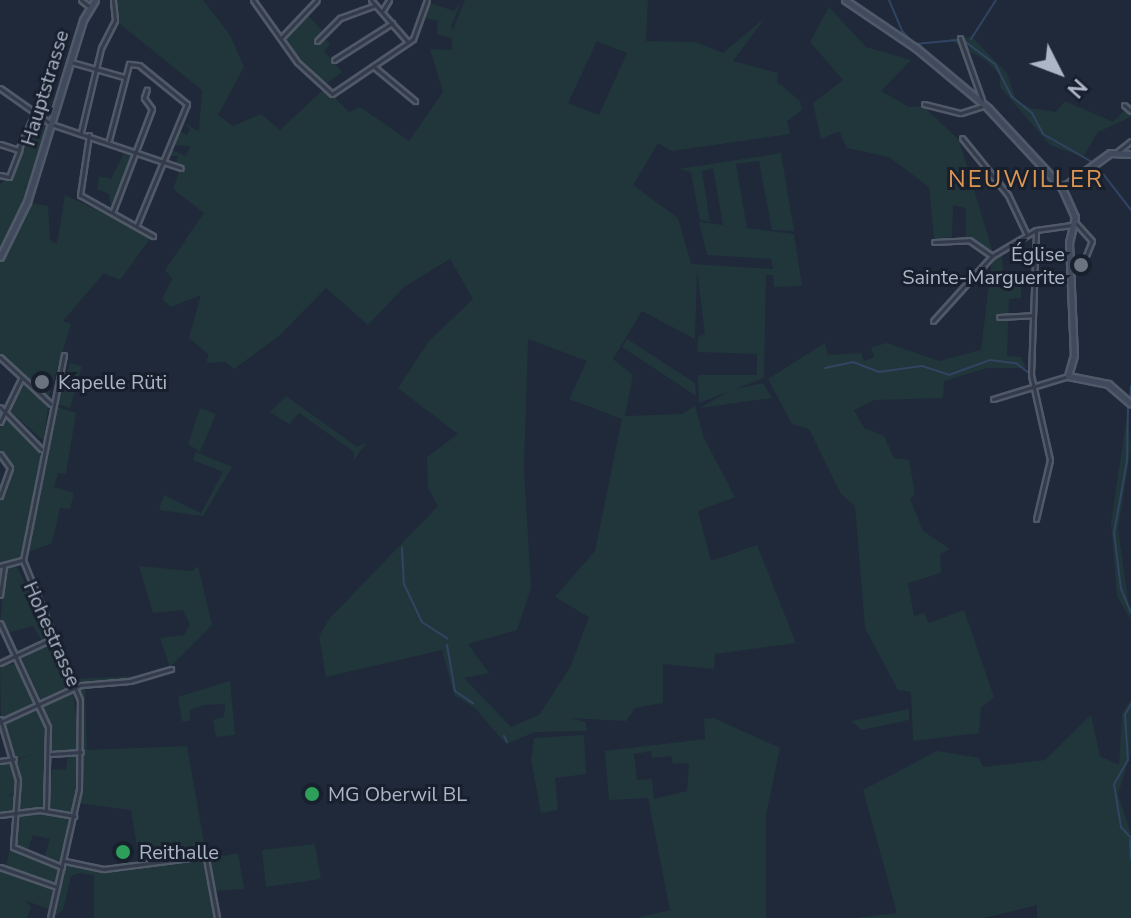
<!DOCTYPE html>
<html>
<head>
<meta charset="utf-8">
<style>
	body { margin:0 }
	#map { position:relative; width:1131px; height:918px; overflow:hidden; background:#1f293a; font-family:"Nunito Sans",sans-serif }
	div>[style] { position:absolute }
	.green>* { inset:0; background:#21363b }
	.stream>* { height:2px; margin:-1px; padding:0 1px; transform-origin:1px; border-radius:1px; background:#314462 }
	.roads { filter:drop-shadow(2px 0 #505968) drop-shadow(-2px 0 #505968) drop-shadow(0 2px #505968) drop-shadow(0 -2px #505968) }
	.street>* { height:3px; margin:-1.5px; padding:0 1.5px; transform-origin:1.5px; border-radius:1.5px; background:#333b4a }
	.secondary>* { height:5px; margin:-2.5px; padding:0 2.5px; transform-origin:2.5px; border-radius:2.5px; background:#404a5d }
	.dots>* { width:22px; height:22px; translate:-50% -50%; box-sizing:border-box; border:4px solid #18202e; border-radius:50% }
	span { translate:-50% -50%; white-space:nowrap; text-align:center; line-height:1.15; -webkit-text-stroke:6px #18202e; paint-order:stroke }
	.street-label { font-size:20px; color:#adb6c7 }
	.poi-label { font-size:20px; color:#adb6c7 }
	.right { translate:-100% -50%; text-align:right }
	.left { translate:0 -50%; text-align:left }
	.quarter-label { font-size:24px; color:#db9554; letter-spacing:2px }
	.north { position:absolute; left:1019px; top:32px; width:80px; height:80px; -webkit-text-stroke:6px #18202e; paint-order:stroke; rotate:132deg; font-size:22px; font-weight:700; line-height:32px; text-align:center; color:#adb6c7 }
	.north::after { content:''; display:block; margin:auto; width:28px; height:36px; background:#adb6c7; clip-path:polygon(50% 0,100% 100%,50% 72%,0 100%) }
</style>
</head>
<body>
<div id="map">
	<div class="green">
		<div style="clip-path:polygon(evenodd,113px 0,203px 0,230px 35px,244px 67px,218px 115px,233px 126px,261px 114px,280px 130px,325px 88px,349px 112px,360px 107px,409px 141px,443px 92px,430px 49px,452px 50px,452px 38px,437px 34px,438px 21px,422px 17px,427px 2px,454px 11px,461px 2px,451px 26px,453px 30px,465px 0,648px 0,646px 41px,696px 42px,723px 53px,765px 18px,733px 61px,778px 73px,777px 82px,800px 101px,802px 110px,787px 121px,790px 134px,672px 151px,658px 143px,633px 185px,678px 218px,691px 264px,773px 269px,771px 259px,707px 255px,699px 222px,794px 234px,802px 286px,774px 287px,773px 275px,766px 275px,764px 378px,699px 403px,698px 375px,757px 375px,757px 354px,697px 352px,698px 337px,705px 334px,697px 270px,695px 339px,642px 311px,613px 359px,633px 375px,625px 416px,682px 414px,695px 406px,704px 438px,735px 497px,698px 511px,711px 561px,757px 545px,796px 643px,715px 654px,714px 669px,663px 664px,663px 703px,635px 708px,626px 721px,569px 718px,586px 722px,587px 731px,535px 732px,506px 744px,475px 708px,454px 695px,442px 650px,326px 677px,319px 636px,330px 618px,438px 506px,428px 488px,427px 457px,458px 434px,398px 388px,429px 341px,473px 299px,450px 259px,404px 287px,368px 325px,326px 288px,279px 336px,234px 369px,225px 362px,207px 363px,208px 354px,189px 338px,201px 295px,171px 307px,162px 299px,172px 279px,165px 270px,204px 213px,173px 189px,181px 167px,166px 160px,176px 163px,178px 156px,168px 156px,171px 150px,186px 156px,191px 146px,173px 145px,179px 131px,187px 135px,190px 129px,183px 123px,199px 131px,202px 90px,115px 20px,113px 0,597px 41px,627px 53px,599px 115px,568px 103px,597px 41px,113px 0,528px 339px,587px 361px,569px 399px,622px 419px,595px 551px,555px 597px,589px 617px,571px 666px,539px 715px,511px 727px,464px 678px,489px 673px,468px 644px,517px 630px,531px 588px,524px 469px,528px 339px)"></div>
		<div style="clip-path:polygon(829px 7px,866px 47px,911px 60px,881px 91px,909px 107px,923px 106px,959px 140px,993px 253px,966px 238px,966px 208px,953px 205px,952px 237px,934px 239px,929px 187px,889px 157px,847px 148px,839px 131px,821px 139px,813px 103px,843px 80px,810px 42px)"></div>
		<div style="clip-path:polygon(307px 14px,322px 31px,314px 40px,323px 37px,330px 44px,324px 51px,342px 72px,325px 85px,281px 38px)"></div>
		<div style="clip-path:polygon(972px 37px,1007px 73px,1016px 100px,1030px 108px,1056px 112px,1065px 101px,1113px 122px,1131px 104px,1131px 117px,1098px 132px,1083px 157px,1050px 145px,1000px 87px,1000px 75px,987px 61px,948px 39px)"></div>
		<div style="clip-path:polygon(37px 116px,47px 125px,29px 186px,22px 187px,31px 189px,27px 202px,48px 206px,50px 240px,57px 244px,65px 195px,152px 236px,120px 280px,104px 273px,63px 321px,71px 324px,48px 398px,0 354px,0 184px,11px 177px)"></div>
		<div style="clip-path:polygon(126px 149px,132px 155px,111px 208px,109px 194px,97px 189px,99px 176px,111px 179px)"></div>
		<div style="clip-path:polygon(781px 153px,794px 231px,772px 230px,759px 161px,736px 164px,747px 228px,723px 225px,713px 168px,702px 171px,710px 222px,700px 220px,691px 172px,679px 169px)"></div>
		<div style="clip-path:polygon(1002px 255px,1003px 271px,1021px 271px,1021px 298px,1009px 299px,1007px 356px,1021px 357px,1026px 368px,987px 368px,944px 381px,943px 398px,874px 400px,854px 410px,864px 428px,884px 436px,894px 458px,909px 460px,915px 494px,910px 499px,923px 531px,950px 549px,940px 554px,941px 573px,908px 583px,914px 616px,924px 613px,929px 623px,964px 610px,994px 697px,981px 708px,979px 733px,913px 741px,911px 692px,898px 690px,865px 628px,855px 506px,841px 494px,809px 429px,792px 424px,768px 379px,825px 343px,828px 355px,861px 353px,864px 361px,874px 357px,871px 347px,887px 343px,939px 361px,981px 350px,992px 260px)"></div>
		<div style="clip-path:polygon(627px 339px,695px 383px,696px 396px,622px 347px)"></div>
		<div style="clip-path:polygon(70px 363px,82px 366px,70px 408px,57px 404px)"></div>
		<div style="clip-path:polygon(763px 383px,772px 398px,700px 408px,731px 390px)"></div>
		<div style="clip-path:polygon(23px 385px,48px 406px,44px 441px,10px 411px)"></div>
		<div style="clip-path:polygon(286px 396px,357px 447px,367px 442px,353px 461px,354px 452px,299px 413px,289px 424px,270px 412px)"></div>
		<div style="clip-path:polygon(54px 406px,76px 413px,66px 474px,58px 473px,54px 487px,74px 493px,70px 509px,60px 508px,52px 543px,29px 552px)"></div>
		<div style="clip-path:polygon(200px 408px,216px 414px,200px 452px,188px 444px)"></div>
		<div style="clip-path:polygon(1127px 415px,1131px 448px,1118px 529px,1131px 620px,1117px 596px,1111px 523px)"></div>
		<div style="clip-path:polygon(10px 419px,39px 448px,41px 461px,21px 559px,0 564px,0 501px,12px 472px,0 452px,0 427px)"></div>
		<div style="clip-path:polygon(196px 452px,232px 467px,203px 516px,159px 510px,164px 495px,201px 513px,223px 472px,193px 460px)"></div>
		<div style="clip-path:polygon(15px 564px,52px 634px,43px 643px,33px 626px,7px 633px,0 622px,6px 571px)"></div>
		<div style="clip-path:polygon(139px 566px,192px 571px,198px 566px,212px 625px,170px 667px,160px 638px,184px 635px,190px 625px,183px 610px,153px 613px)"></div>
		<div style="clip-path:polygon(51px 642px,75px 685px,41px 700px,22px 659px)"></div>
		<div style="clip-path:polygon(19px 664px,36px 703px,1px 718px,0 665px)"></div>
		<div style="clip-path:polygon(130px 676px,133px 684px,85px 687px,87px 750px,187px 746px,206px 854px,139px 859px,131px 810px,78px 803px,84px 758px,77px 679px)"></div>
		<div style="clip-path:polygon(230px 681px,235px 735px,216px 737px,213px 720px,224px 717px,225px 704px,203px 705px,190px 710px,190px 721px,182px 721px,178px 697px)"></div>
		<div style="clip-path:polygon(73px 690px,80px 751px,52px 752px,42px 704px)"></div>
		<div style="clip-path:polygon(1131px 700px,1130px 755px,1118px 794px,1131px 834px,1131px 918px,1037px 918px,1037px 905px,984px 918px,855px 918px,897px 913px,863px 790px,937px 751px,979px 758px,983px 767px,1045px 760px,1091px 715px,1100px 756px,1119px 765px,1122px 714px)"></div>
		<div style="clip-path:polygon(37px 707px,49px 742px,44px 809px,19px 811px,17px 760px,33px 754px,16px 759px,4px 723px)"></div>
		<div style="clip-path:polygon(909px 709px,909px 720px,862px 730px,851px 721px)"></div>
		<div style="clip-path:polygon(evenodd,714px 718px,780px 748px,766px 815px,766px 918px,637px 918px,670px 910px,648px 798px,609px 800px,605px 751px,705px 739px,704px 719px,714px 718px,651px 751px,652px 758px,671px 756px,673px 764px,689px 763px,687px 791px,654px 799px,652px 779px,637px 780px,634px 754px,651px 751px)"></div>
		<div style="clip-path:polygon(584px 735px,586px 774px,555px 778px,558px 810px,541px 813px,531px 760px,534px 738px)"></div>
		<div style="clip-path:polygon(68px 754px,80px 757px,73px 815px,48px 807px,52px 769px,66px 770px)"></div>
		<div style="clip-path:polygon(0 763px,13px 763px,16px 793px,4px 796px,17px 795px,16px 811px,0 813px)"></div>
		<div style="clip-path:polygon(45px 811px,71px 819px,59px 863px,44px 858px,50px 839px,33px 835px,27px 852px,14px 844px,19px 816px)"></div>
		<div style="clip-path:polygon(315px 844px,321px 879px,266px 887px,262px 850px)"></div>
		<div style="clip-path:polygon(10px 848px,59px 867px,57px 883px,6px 868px)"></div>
		<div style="clip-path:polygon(238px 853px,244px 889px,214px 891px,208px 859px)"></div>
		<div style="clip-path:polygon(202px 858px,216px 918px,94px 918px,94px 875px,79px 873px,71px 876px,63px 910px,53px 918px,67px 863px,109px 870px)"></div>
		<div style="clip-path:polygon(0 869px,57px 888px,51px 910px,24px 900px,31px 906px,27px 918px,0 918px)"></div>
	</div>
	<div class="stream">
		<div style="left:889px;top:0;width:34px;rotate:67deg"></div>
		<div style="left:902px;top:31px;width:18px;rotate:45deg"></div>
		<div style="left:915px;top:44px;width:43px;rotate:-5.3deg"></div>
		<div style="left:971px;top:39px;width:46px;rotate:-57.3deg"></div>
		<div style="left:963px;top:40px;width:40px;rotate:37deg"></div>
		<div style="left:995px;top:64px;width:36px;rotate:63deg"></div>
		<div style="left:1011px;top:96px;width:27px;rotate:39deg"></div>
		<div style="left:1032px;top:113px;width:24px;rotate:62deg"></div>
		<div style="left:1043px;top:134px;width:56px;rotate:29.7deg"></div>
		<div style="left:1097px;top:166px;width:56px;rotate:52.3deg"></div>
		<div style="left:825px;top:368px;width:29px;rotate:-12deg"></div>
		<div style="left:853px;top:362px;width:28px;rotate:21deg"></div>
		<div style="left:879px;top:372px;width:43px;rotate:-7.9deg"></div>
		<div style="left:922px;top:366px;width:28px;rotate:18deg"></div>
		<div style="left:949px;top:375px;width:44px;rotate:-20.1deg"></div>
		<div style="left:990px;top:360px;width:26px;rotate:7deg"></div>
		<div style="left:1016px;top:363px;width:18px;rotate:38deg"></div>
		<div style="left:1130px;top:400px;width:14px;rotate:-86deg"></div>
		<div style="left:1128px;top:406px;width:55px;rotate:91deg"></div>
		<div style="left:1127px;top:461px;width:73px;rotate:100.2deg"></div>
		<div style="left:1114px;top:533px;width:56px;rotate:82.9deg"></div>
		<div style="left:1121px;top:589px;width:26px;rotate:67deg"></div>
		<div style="left:402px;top:548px;width:36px;rotate:87deg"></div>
		<div style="left:404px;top:584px;width:42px;rotate:64.7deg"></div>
		<div style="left:422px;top:622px;width:30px;rotate:33deg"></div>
		<div style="left:447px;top:645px;width:47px;rotate:80.1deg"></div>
		<div style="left:455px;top:691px;width:22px;rotate:34deg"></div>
		<div style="left:1131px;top:704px;width:13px;rotate:119deg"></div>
		<div style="left:1125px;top:715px;width:45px;rotate:86.2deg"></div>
		<div style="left:1128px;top:760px;width:28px;rotate:120deg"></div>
		<div style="left:1114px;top:784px;width:44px;rotate:80.8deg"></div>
		<div style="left:1121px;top:827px;width:15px;rotate:48deg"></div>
		<div style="left:504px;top:736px;width:7px;rotate:63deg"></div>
		<div style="left:1130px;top:840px;width:19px;rotate:87deg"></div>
	</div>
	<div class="roads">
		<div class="street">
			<div style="left:81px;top:0;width:11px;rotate:38deg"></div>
			<div style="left:253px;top:0;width:76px;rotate:54.6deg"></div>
			<div style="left:297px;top:62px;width:47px;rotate:42.4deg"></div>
			<div style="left:332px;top:94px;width:98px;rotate:-34.2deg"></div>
			<div style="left:413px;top:39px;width:41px;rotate:-70.3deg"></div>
			<div style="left:371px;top:0;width:56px;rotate:48.6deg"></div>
			<div style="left:383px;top:10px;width:12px;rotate:-59deg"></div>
			<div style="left:281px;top:38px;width:52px;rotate:-46.5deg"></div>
			<div style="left:960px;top:38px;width:66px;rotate:70.5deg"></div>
			<div style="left:317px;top:41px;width:33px;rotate:-45deg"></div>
			<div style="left:340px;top:18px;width:37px;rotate:-20deg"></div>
			<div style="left:334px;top:60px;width:69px;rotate:-32.5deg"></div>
			<div style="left:71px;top:62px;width:55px;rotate:15.8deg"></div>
			<div style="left:373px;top:66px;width:55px;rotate:39.8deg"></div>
			<div style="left:0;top:88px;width:62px;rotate:35.2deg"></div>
			<div style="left:51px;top:124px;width:137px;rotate:18.7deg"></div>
			<div style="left:924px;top:104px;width:38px;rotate:14deg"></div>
			<div style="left:961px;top:113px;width:22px;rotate:-18deg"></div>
			<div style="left:1124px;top:105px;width:9px;rotate:41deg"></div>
			<div style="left:81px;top:132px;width:86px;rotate:-76.6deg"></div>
			<div style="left:101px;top:48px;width:31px;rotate:-63deg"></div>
			<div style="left:115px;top:20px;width:20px;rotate:-96deg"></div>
			<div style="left:89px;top:135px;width:61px;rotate:98.5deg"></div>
			<div style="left:80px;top:195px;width:84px;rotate:29.3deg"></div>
			<div style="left:962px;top:138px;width:73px;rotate:51.1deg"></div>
			<div style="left:1008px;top:195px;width:44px;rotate:64.6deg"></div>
			<div style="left:109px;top:140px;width:79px;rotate:-75.3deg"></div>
			<div style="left:129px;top:64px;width:10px;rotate:6deg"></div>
			<div style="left:139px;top:65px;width:62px;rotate:39.1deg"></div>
			<div style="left:187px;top:104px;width:131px;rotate:112.5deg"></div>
			<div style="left:0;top:144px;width:19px;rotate:18deg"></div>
			<div style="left:18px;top:150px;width:41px;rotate:-65.3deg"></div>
			<div style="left:1116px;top:153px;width:19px;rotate:-39deg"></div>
			<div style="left:0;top:175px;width:9px;rotate:13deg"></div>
			<div style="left:9px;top:177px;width:30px;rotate:-69deg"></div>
			<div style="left:113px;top:211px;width:109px;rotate:-69.1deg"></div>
			<div style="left:152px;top:109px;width:14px;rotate:-126deg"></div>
			<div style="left:144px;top:98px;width:9px;rotate:-72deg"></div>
			<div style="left:934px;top:242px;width:35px;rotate:-3deg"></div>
			<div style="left:969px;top:240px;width:28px;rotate:35deg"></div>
			<div style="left:1069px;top:263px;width:17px;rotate:-17deg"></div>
			<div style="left:1085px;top:258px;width:18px;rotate:-68deg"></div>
			<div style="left:1092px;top:241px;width:25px;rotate:-132deg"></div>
			<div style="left:999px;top:317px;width:33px;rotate:-3deg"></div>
			<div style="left:933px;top:321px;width:88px;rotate:-47.8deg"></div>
			<div style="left:992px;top:256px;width:51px;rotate:-30.6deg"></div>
			<div style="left:1036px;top:230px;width:36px;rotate:-8deg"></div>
			<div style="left:0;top:357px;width:69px;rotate:42.7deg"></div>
			<div style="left:993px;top:399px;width:78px;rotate:-17deg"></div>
			<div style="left:0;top:407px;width:59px;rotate:45.7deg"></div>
			<div style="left:0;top:422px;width:48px;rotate:-64deg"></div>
			<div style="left:0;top:454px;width:17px;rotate:54deg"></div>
			<div style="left:10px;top:468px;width:30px;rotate:110deg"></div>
			<div style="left:1036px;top:519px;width:61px;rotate:-76.7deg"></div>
			<div style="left:1050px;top:460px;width:87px;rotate:-102.6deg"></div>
			<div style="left:1031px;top:375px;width:145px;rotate:-88deg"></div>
			<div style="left:0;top:566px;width:24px;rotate:-15deg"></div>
			<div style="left:0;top:595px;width:30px;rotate:-82deg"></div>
			<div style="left:0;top:623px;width:115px;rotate:65.2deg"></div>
			<div style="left:48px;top:727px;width:84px;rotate:91.4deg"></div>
			<div style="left:0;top:663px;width:62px;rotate:-24.9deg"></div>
			<div style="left:0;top:719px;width:64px;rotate:73.6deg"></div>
			<div style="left:18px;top:780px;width:67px;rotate:94.3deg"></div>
			<div style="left:13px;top:847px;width:53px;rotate:22.2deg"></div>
			<div style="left:0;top:722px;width:89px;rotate:-24.6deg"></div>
			<div style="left:81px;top:685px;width:49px;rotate:-4.7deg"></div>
			<div style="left:130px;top:681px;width:43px;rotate:-16.3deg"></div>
			<div style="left:51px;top:754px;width:30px;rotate:-4deg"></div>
			<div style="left:0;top:761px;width:14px;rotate:-8deg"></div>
			<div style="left:0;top:815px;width:40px;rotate:-7.1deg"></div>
			<div style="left:40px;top:810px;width:35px;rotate:10deg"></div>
			<div style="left:205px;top:853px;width:66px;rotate:79.5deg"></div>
			<div style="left:65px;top:861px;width:40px;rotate:12deg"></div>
			<div style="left:104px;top:869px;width:102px;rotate:-7.3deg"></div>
			<div style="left:0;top:867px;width:60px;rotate:19.3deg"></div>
			<div style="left:50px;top:918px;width:132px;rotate:-77.3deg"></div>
			<div style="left:79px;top:789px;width:89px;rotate:-89.4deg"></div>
			<div style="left:80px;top:700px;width:151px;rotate:-112.2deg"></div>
			<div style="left:23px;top:560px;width:209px;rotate:-78.7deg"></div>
		</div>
		<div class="secondary">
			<div style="left:845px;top:0;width:86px;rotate:34.1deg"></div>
			<div style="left:916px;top:48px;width:94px;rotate:39.8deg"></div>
			<div style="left:988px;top:108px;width:109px;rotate:47.2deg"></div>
			<div style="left:1062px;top:188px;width:32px;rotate:66deg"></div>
			<div style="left:1075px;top:217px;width:26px;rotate:103deg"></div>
			<div style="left:1069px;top:242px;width:113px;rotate:87.5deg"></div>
			<div style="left:1074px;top:355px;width:22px;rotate:106deg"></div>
			<div style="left:1068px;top:376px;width:41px;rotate:11.3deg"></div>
			<div style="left:1108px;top:384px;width:30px;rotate:41deg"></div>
			<div style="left:1062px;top:188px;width:59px;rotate:-36.1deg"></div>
			<div style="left:1110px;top:153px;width:21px;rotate:3deg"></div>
			<div style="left:0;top:257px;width:61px;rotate:-63.9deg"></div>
			<div style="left:27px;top:202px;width:190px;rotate:-72.9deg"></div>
			<div style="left:83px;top:20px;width:23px;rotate:-59deg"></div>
		</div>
	</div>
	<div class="dots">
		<div style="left:1081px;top:265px;background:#6b7280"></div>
		<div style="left:42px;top:382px;background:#6b7280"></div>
		<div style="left:312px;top:794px;background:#2e9e5b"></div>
		<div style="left:123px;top:852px;background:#2e9e5b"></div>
	</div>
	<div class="street-label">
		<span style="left:45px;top:88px;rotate:-73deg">Hauptstrasse</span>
		<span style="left:52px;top:634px;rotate:66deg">Hohestrasse</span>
	</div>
	<div class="poi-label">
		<span class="right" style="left:1065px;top:266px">Église<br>Sainte-Marguerite</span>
		<span class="left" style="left:58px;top:382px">Kapelle Rüti</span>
		<span class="left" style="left:328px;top:794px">MG Oberwil BL</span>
		<span class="left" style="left:139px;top:852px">Reithalle</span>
	</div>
	<div class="quarter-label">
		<span style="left:1026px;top:180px">NEUWILLER</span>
	</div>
	<div class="north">N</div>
</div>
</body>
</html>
